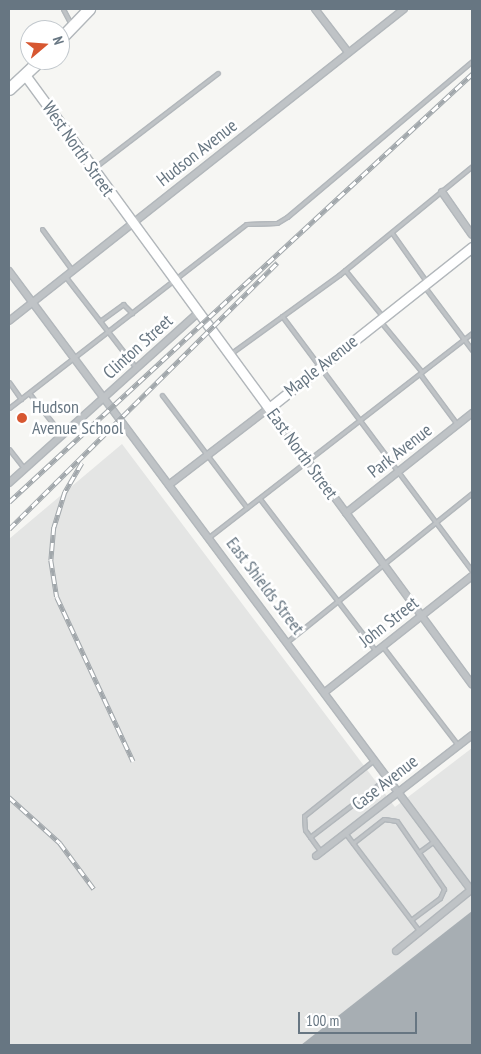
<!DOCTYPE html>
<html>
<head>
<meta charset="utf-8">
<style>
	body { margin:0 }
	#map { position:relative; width:481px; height:1054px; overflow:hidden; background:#f6f6f3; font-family:"PT Sans Narrow",sans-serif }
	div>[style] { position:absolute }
	.built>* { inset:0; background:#e4e5e4 }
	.building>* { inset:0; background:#a7aeb3 }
	.roads { filter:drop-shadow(1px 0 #b2b7bb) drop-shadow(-1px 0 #b2b7bb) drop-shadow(0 1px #b2b7bb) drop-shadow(0 -1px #b2b7bb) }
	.lane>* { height:3px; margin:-1.5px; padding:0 1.5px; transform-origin:1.5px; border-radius:1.5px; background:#bfc3c6 }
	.street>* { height:6px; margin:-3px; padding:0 3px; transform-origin:3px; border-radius:3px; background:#bfc3c6 }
	.secondary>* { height:9px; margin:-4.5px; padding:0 4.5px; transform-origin:4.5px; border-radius:4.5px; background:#fff }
	.highway>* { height:11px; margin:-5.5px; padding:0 5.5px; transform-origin:5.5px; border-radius:5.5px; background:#fff }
	.rail>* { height:4.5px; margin-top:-2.25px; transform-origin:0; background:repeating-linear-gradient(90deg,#fff 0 8px,#a1a7ab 0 16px); box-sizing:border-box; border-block:1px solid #a1a7ab }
	.dots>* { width:14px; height:14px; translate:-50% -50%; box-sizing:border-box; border:2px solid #fff; border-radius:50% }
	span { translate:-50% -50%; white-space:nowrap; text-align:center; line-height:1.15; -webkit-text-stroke:5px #fff; paint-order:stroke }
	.street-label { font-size:18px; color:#677682 }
	.poi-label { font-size:18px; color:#677682 }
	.left { translate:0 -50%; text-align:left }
	.frame { position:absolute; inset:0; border:10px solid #677682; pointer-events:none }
	.north { position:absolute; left:20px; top:20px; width:50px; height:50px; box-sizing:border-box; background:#fff; border:1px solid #c2c8cd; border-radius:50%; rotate:72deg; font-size:14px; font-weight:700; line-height:20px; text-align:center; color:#677682 }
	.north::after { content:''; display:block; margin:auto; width:18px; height:22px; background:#d75731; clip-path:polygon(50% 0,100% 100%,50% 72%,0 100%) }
	.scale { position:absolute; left:298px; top:1012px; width:119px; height:22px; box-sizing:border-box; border:2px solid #677682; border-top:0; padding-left:6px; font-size:15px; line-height:18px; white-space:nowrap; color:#677682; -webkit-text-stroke:4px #fff; paint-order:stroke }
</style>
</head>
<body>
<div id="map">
	<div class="built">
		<div style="clip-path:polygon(122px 444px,395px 807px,472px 748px,472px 1045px,9px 1045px,9px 539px)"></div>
	</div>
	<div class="building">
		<div style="clip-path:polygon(472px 911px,472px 1045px,301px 1045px)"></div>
	</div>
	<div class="roads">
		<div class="lane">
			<div style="left:63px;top:9px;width:17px;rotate:62deg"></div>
			<div style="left:94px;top:168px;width:156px;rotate:-37.5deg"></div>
			<div style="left:42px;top:229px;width:51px;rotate:53.8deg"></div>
			<div style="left:392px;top:233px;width:59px;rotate:54.7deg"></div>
			<div style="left:345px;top:270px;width:60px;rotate:51deg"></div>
			<div style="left:65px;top:276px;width:116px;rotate:52.3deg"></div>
			<div style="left:424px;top:286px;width:80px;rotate:53.1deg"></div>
			<div style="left:282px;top:316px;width:318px;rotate:53.3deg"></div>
			<div style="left:100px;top:321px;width:29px;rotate:-36deg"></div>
			<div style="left:123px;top:304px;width:13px;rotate:45deg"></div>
			<div style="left:380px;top:321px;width:66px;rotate:50.5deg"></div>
			<div style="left:230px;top:354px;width:135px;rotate:-35.9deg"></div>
			<div style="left:339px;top:275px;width:172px;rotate:-39.3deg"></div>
			<div style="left:420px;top:374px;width:62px;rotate:53.5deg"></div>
			<div style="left:9px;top:382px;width:21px;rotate:55deg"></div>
			<div style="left:29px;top:393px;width:53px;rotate:51.8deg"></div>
			<div style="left:162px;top:395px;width:141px;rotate:53deg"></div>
			<div style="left:9px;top:408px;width:300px;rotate:-37.8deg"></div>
			<div style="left:246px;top:224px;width:31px;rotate:-2deg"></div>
			<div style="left:277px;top:223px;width:12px;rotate:-31deg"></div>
			<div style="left:287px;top:217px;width:242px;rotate:-40.1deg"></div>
			<div style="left:9px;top:449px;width:24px;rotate:52deg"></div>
			<div style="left:260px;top:499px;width:191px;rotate:52.7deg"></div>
			<div style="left:209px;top:537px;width:333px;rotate:-37.8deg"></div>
			<div style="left:288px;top:641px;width:236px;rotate:-38.8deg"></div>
			<div style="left:383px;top:647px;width:123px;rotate:52.6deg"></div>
			<div style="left:346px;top:834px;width:123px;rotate:52.9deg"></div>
			<div style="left:310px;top:837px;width:97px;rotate:-37.5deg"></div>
			<div style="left:353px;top:843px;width:39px;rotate:-38deg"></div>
			<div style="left:384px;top:819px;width:13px;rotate:9deg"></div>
			<div style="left:397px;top:821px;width:83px;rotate:55.3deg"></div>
			<div style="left:444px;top:889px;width:10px;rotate:114deg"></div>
			<div style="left:440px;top:898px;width:36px;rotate:143deg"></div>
			<div style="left:321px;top:852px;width:27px;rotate:-126deg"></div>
			<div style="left:305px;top:830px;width:14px;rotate:-94deg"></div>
			<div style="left:304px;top:816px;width:90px;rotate:-38.7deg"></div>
			<div style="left:419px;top:852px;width:19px;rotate:-36deg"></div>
		</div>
		<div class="street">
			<div style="left:315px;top:9px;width:54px;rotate:52.5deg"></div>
			<div style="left:442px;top:192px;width:52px;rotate:55.1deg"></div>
			<div style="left:9px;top:271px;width:772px;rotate:53.26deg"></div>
			<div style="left:9px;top:321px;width:503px;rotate:-38.3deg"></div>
			<div style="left:9px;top:483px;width:254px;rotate:-42deg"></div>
			<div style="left:170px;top:484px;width:125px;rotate:-37.5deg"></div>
			<div style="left:269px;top:408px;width:343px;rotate:53.7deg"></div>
			<div style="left:346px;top:513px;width:161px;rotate:-38.4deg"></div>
			<div style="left:325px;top:692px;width:187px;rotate:-38.3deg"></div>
			<div style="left:316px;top:856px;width:197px;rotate:-37.8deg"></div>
			<div style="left:396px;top:951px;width:98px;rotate:-39.2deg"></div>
		</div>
		<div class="secondary">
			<div style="left:25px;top:75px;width:413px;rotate:53.8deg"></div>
			<div style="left:269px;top:408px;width:259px;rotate:-38.4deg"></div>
		</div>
		<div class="highway">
			<div style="left:60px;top:39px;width:42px;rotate:-46deg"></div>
			<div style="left:9px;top:89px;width:42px;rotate:-43.1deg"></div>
		</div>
	</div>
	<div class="rail">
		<div style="left:82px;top:463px;width:34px;rotate:120deg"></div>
		<div style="left:65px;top:492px;width:37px;rotate:107deg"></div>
		<div style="left:54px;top:527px;width:33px;rotate:95deg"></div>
		<div style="left:51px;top:560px;width:37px;rotate:81deg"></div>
		<div style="left:57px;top:597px;width:181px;rotate:65.1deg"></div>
		<div style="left:9px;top:502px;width:631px;rotate:-42.75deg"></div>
		<div style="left:9px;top:529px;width:378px;rotate:-44.8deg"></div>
		<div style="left:9px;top:797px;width:69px;rotate:42deg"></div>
		<div style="left:60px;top:843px;width:57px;rotate:53.5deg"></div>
	</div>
	<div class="dots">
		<div style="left:22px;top:418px;background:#d75731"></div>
	</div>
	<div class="street-label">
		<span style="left:78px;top:149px;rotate:55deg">West North Street</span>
		<span style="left:197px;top:153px;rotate:-38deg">Hudson Avenue</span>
		<span style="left:138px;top:347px;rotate:-42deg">Clinton Street</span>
		<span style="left:321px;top:366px;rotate:-38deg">Maple Avenue</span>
		<span style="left:400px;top:451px;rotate:-38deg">Park Avenue</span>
		<span style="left:302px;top:454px;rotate:54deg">East North Street</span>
		<span style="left:265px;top:586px;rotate:53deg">East Shields Street</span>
		<span style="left:389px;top:622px;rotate:-38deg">John Street</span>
		<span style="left:385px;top:783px;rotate:-38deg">Case Avenue</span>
	</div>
	<div class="poi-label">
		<span class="left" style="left:32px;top:418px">Hudson<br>Avenue School</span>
	</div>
	<div class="frame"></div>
	<div class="north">N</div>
	<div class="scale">100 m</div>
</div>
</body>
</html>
